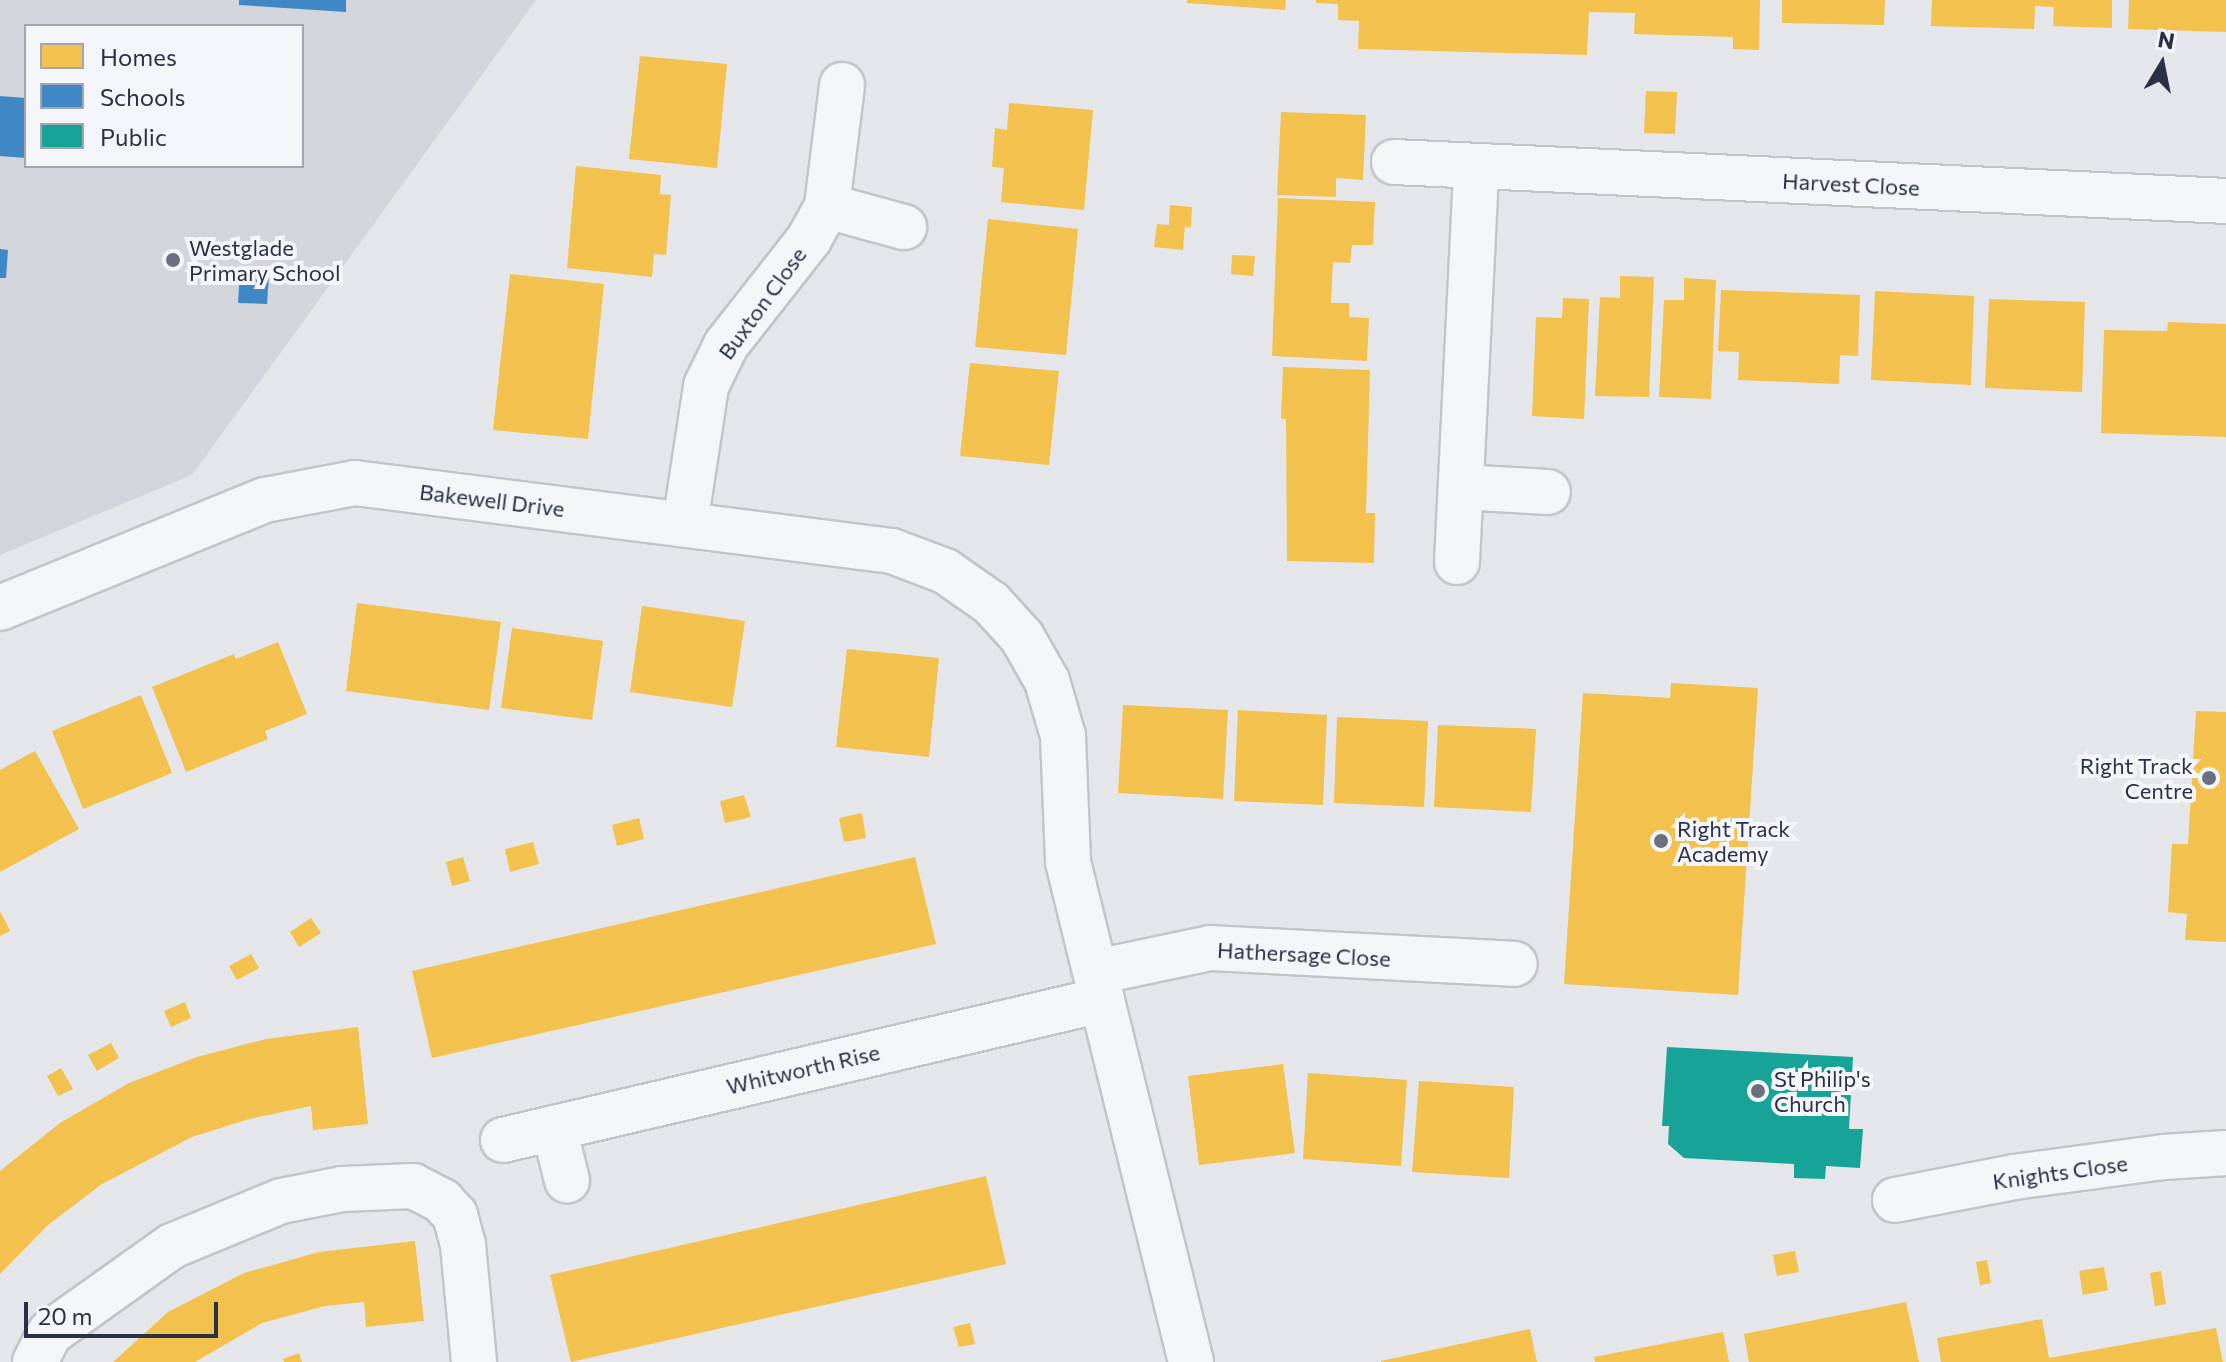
<!DOCTYPE html>
<html>
<head>
<meta charset="utf-8">
<style>
	body { margin:0 }
	#map { position:relative; width:2226px; height:1362px; overflow:hidden; background:#e5e6ea; font-family:Commissioner,sans-serif }
	div>[style] { position:absolute }
	.built>* { inset:0; background:#d3d5dd }
	.homes>* { inset:0; background:#f2c14e }
	.schools>* { inset:0; background:#3f88c5 }
	.public>* { inset:0; background:#17a398 }
	.roads { filter:drop-shadow(2px 0 #c3c4c8) drop-shadow(-2px 0 #c3c4c8) drop-shadow(0 2px #c3c4c8) drop-shadow(0 -2px #c3c4c8) }
	.minor>* { height:44px; margin:-22px; padding:0 22px; transform-origin:22px; border-radius:22px; background:#f4f5f7 }
	.dots>* { width:22px; height:22px; translate:-50% -50%; box-sizing:border-box; border:4px solid #f3f5f9; border-radius:50% }
	span { translate:-50% -50%; white-space:nowrap; text-align:center; line-height:1.15; -webkit-text-stroke:8px #f3f5f9; paint-order:stroke }
	.street-label { font-size:22px; color:#2a3046 }
	.poi-label { font-size:22px; color:#2a3046 }
	.left { translate:0 -50%; text-align:left }
	.right { translate:-100% -50%; text-align:right }
	.legend { position:absolute; left:24px; top:24px; width:280px; height:144px; box-sizing:border-box; background:#f3f5f9; border:2px solid #a3a6b1; margin:0; padding:10px 14px; list-style:none; font-size:24px; color:#2a3046 }
	.legend li { display:flex; align-items:center; gap:16px; height:40px }
	.legend b { width:40px; border:2px solid #a3a6b1 }
	.north { position:absolute; left:2122px; top:24px; width:80px; height:80px; -webkit-text-stroke:6px #f3f5f9; paint-order:stroke; rotate:10deg; font-size:22px; font-weight:700; line-height:32px; text-align:center; color:#2a3046 }
	.north::after { content:''; display:block; margin:auto; width:28px; height:36px; background:#2a3046; clip-path:polygon(50% 0,100% 100%,50% 72%,0 100%) }
	.scale { position:absolute; left:24px; top:1302px; width:194px; height:36px; box-sizing:border-box; border:4px solid #2a3046; border-top:0; padding-left:10px; font-size:24px; line-height:28px; white-space:nowrap; color:#2a3046; -webkit-text-stroke:6px #f3f5f9; paint-order:stroke }
</style>
</head>
<body>
<div id="map">
	<div class="built">
		<div style="clip-path:polygon(evenodd,0 0,536px 0,192px 475px,0 555px,0 0,26px 26px,302px 26px,302px 166px,26px 166px,26px 26px)"></div>
	</div>
	<div class="homes">
		<div style="clip-path:polygon(1187px 0,1286px 0,1285px 10px,1187px 3px)"></div>
		<div style="clip-path:polygon(1316px 0,1760px 0,1759px 50px,1733px 49px,1733px 37px,1634px 34px,1635px 13px,1589px 12px,1587px 55px,1358px 49px,1359px 21px,1338px 20px,1338px 4px,1316px 3px)"></div>
		<div style="clip-path:polygon(1782px 0,1885px 0,1884px 25px,1782px 23px)"></div>
		<div style="clip-path:polygon(1932px 0,2112px 0,2112px 28px,2053px 26px,2054px 7px,2035px 6px,2034px 29px,1931px 26px)"></div>
		<div style="clip-path:polygon(2129px 0,2226px 0,2226px 32px,2128px 29px)"></div>
		<div style="clip-path:polygon(640px 56px,727px 64px,717px 168px,629px 159px)"></div>
		<div style="clip-path:polygon(1646px 91px,1677px 92px,1675px 134px,1644px 133px)"></div>
		<div style="clip-path:polygon(1009px 103px,1093px 110px,1084px 210px,1001px 202px,1004px 168px,992px 167px,995px 128px,1007px 130px)"></div>
		<div style="clip-path:polygon(1281px 112px,1366px 115px,1363px 180px,1336px 178px,1336px 197px,1277px 195px)"></div>
		<div style="clip-path:polygon(576px 166px,661px 175px,660px 194px,671px 195px,666px 255px,654px 254px,652px 277px,567px 268px)"></div>
		<div style="clip-path:polygon(1278px 198px,1375px 202px,1373px 245px,1352px 245px,1350px 263px,1333px 262px,1331px 303px,1349px 303px,1349px 317px,1369px 318px,1367px 361px,1272px 356px)"></div>
		<div style="clip-path:polygon(1170px 205px,1192px 207px,1191px 228px,1185px 226px,1183px 250px,1154px 247px,1157px 224px,1169px 225px)"></div>
		<div style="clip-path:polygon(988px 219px,1078px 229px,1066px 355px,975px 347px)"></div>
		<div style="clip-path:polygon(1232px 255px,1255px 256px,1253px 276px,1231px 274px)"></div>
		<div style="clip-path:polygon(510px 274px,604px 284px,588px 439px,493px 430px)"></div>
		<div style="clip-path:polygon(1620px 276px,1654px 277px,1649px 397px,1595px 396px,1600px 297px,1620px 298px)"></div>
		<div style="clip-path:polygon(1684px 278px,1716px 280px,1711px 399px,1659px 397px,1664px 300px,1684px 300px)"></div>
		<div style="clip-path:polygon(1721px 290px,1860px 295px,1858px 356px,1840px 355px,1839px 384px,1738px 380px,1739px 352px,1718px 351px)"></div>
		<div style="clip-path:polygon(1875px 291px,1974px 296px,1971px 385px,1871px 380px)"></div>
		<div style="clip-path:polygon(1563px 298px,1589px 299px,1584px 419px,1532px 416px,1536px 317px,1562px 318px)"></div>
		<div style="clip-path:polygon(1989px 299px,2085px 302px,2082px 392px,1985px 388px)"></div>
		<div style="clip-path:polygon(2168px 322px,2226px 324px,2226px 437px,2101px 433px,2104px 330px,2167px 331px)"></div>
		<div style="clip-path:polygon(970px 363px,1059px 371px,1049px 465px,960px 456px)"></div>
		<div style="clip-path:polygon(1283px 367px,1370px 370px,1366px 513px,1375px 513px,1374px 563px,1287px 561px,1286px 419px,1281px 419px)"></div>
		<div style="clip-path:polygon(357px 603px,501px 622px,489px 710px,346px 691px)"></div>
		<div style="clip-path:polygon(642px 606px,745px 621px,732px 707px,630px 692px)"></div>
		<div style="clip-path:polygon(512px 628px,603px 641px,592px 720px,501px 708px)"></div>
		<div style="clip-path:polygon(278px 642px,307px 714px,265px 731px,268px 739px,186px 772px,152px 687px,234px 654px,236px 659px)"></div>
		<div style="clip-path:polygon(847px 649px,939px 658px,929px 757px,836px 747px)"></div>
		<div style="clip-path:polygon(1671px 683px,1758px 688px,1738px 995px,1564px 984px,1583px 693px,1670px 698px)"></div>
		<div style="clip-path:polygon(141px 695px,172px 773px,83px 809px,52px 731px)"></div>
		<div style="clip-path:polygon(1123px 705px,1228px 710px,1223px 799px,1118px 793px)"></div>
		<div style="clip-path:polygon(1238px 710px,1327px 715px,1323px 805px,1234px 801px)"></div>
		<div style="clip-path:polygon(2196px 711px,2226px 712px,2226px 942px,2185px 940px,2187px 914px,2168px 912px,2172px 844px,2188px 844px)"></div>
		<div style="clip-path:polygon(1337px 717px,1428px 721px,1424px 807px,1334px 803px)"></div>
		<div style="clip-path:polygon(1438px 725px,1536px 729px,1531px 812px,1434px 807px)"></div>
		<div style="clip-path:polygon(35px 751px,79px 829px,0 872px,0 770px)"></div>
		<div style="clip-path:polygon(744px 795px,751px 817px,725px 823px,720px 801px)"></div>
		<div style="clip-path:polygon(862px 813px,866px 838px,844px 842px,839px 818px)"></div>
		<div style="clip-path:polygon(639px 818px,644px 839px,617px 846px,612px 825px)"></div>
		<div style="clip-path:polygon(533px 842px,539px 864px,510px 872px,505px 849px)"></div>
		<div style="clip-path:polygon(463px 857px,470px 881px,452px 886px,446px 862px)"></div>
		<div style="clip-path:polygon(915px 857px,936px 944px,432px 1058px,412px 971px)"></div>
		<div style="clip-path:polygon(0 911px,10px 931px,0 936px)"></div>
		<div style="clip-path:polygon(311px 918px,321px 933px,299px 947px,290px 932px)"></div>
		<div style="clip-path:polygon(251px 954px,259px 968px,237px 980px,229px 966px)"></div>
		<div style="clip-path:polygon(185px 1002px,191px 1018px,171px 1027px,164px 1011px)"></div>
		<div style="clip-path:polygon(358px 1027px,368px 1124px,313px 1130px,311px 1106px,249px 1119px,192px 1137px,102px 1184px,48px 1225px,0 1274px,0 1171px,60px 1123px,129px 1083px,197px 1057px,266px 1039px)"></div>
		<div style="clip-path:polygon(111px 1043px,119px 1058px,97px 1071px,88px 1055px)"></div>
		<div style="clip-path:polygon(1283px 1064px,1295px 1153px,1199px 1165px,1188px 1076px)"></div>
		<div style="clip-path:polygon(61px 1068px,73px 1089px,58px 1096px,47px 1076px)"></div>
		<div style="clip-path:polygon(1308px 1073px,1407px 1080px,1401px 1166px,1303px 1159px)"></div>
		<div style="clip-path:polygon(1419px 1081px,1514px 1087px,1509px 1178px,1412px 1172px)"></div>
		<div style="clip-path:polygon(986px 1176px,1006px 1264px,571px 1362px,550px 1275px)"></div>
		<div style="clip-path:polygon(415px 1241px,424px 1321px,366px 1327px,364px 1302px,325px 1306px,262px 1323px,195px 1362px,113px 1362px,168px 1312px,244px 1273px,319px 1252px)"></div>
		<div style="clip-path:polygon(1795px 1251px,1799px 1272px,1777px 1276px,1773px 1255px)"></div>
		<div style="clip-path:polygon(1987px 1260px,1991px 1283px,1980px 1285px,1976px 1262px)"></div>
		<div style="clip-path:polygon(2104px 1267px,2108px 1290px,2083px 1295px,2079px 1271px)"></div>
		<div style="clip-path:polygon(2161px 1271px,2166px 1304px,2155px 1306px,2150px 1273px)"></div>
		<div style="clip-path:polygon(1906px 1302px,1919px 1362px,1749px 1362px,1744px 1334px)"></div>
		<div style="clip-path:polygon(2042px 1319px,2049px 1358px,2216px 1328px,2223px 1362px,1941px 1362px,1937px 1338px)"></div>
		<div style="clip-path:polygon(970px 1323px,975px 1344px,959px 1347px,953px 1327px)"></div>
		<div style="clip-path:polygon(1530px 1329px,1537px 1362px,1381px 1362px,1381px 1361px)"></div>
		<div style="clip-path:polygon(1723px 1332px,1729px 1362px,1595px 1362px,1594px 1357px)"></div>
		<div style="clip-path:polygon(299px 1353px,302px 1362px,284px 1362px,283px 1359px)"></div>
	</div>
	<div class="schools">
		<div style="clip-path:polygon(239px 0,346px 0,346px 12px,239px 5px)"></div>
		<div style="clip-path:polygon(0 96px,26px 98px,26px 158px,0 156px)"></div>
		<div style="clip-path:polygon(0 249px,8px 250px,6px 278px,0 278px)"></div>
		<div style="clip-path:polygon(240px 272px,269px 275px,267px 304px,238px 303px)"></div>
	</div>
	<div class="public">
		<div style="clip-path:polygon(1667px 1047px,1853px 1057px,1849px 1129px,1863px 1129px,1860px 1168px,1826px 1166px,1825px 1179px,1794px 1178px,1794px 1164px,1684px 1158px,1668px 1144px,1669px 1126px,1662px 1126px)"></div>
	</div>
	<div class="roads">
		<div class="minor">
			<div style="left:1394px;top:162px;width:833px;rotate:2.68deg"></div>
			<div style="left:827px;top:206px;width:80px;rotate:15.3deg"></div>
			<div style="left:1461px;top:487px;width:87px;rotate:3.3deg"></div>
			<div style="left:685px;top:524px;width:140px;rotate:-81.3deg"></div>
			<div style="left:706px;top:386px;width:46px;rotate:-64deg"></div>
			<div style="left:726px;top:345px;width:135px;rotate:-51.9deg"></div>
			<div style="left:809px;top:239px;width:38px;rotate:-61deg"></div>
			<div style="left:827px;top:206px;width:122px;rotate:-82.9deg"></div>
			<div style="left:1457px;top:562px;width:395px;rotate:-87.2deg"></div>
			<div style="left:0;top:608px;width:286px;rotate:-22.2deg"></div>
			<div style="left:265px;top:500px;width:92px;rotate:-10.7deg"></div>
			<div style="left:355px;top:483px;width:541px;rotate:7.22deg"></div>
			<div style="left:892px;top:551px;width:57px;rotate:20.7deg"></div>
			<div style="left:945px;top:571px;width:56px;rotate:34.8deg"></div>
			<div style="left:991px;top:603px;width:46px;rotate:47.6deg"></div>
			<div style="left:1022px;top:637px;width:51px;rotate:60.4deg"></div>
			<div style="left:1047px;top:681px;width:57px;rotate:73.8deg"></div>
			<div style="left:1063px;top:736px;width:126px;rotate:87.7deg"></div>
			<div style="left:1068px;top:862px;width:515px;rotate:76.18deg"></div>
			<div style="left:1096px;top:972px;width:117px;rotate:-11.8deg"></div>
			<div style="left:1211px;top:948px;width:304px;rotate:3deg"></div>
			<div style="left:554px;top:1128px;width:54px;rotate:76deg"></div>
			<div style="left:503px;top:1140px;width:615px;rotate:-13.16deg"></div>
			<div style="left:1895px;top:1200px;width:121px;rotate:-10.9deg"></div>
			<div style="left:2014px;top:1177px;width:151px;rotate:-7.6deg"></div>
			<div style="left:2164px;top:1157px;width:62px;rotate:-3.7deg"></div>
			<div style="left:35px;top:1362px;width:33px;rotate:-63deg"></div>
			<div style="left:50px;top:1333px;width:150px;rotate:-35.5deg"></div>
			<div style="left:172px;top:1246px;width:118px;rotate:-22.4deg"></div>
			<div style="left:281px;top:1201px;width:62px;rotate:-11.1deg"></div>
			<div style="left:342px;top:1189px;width:71px;rotate:-2.4deg"></div>
			<div style="left:413px;top:1186px;width:33px;rotate:27deg"></div>
			<div style="left:442px;top:1201px;width:19px;rotate:47deg"></div>
			<div style="left:455px;top:1215px;width:31px;rotate:75deg"></div>
			<div style="left:463px;top:1245px;width:118px;rotate:84.6deg"></div>
		</div>
	</div>
	<div class="dots">
		<div style="left:173px;top:260px;background:#6b707f"></div>
		<div style="left:2209px;top:778px;background:#6b707f"></div>
		<div style="left:1661px;top:841px;background:#6b707f"></div>
		<div style="left:1758px;top:1091px;background:#6b707f"></div>
	</div>
	<div class="street-label">
		<span style="left:1851px;top:184px;rotate:3deg">Harvest Close</span>
		<span style="left:762px;top:303px;rotate:-54deg">Buxton Close</span>
		<span style="left:492px;top:500px;rotate:7deg">Bakewell Drive</span>
		<span style="left:1304px;top:954px;rotate:3deg">Hathersage Close</span>
		<span style="left:803px;top:1069px;rotate:-13deg">Whitworth Rise</span>
		<span style="left:2060px;top:1172px;rotate:-8deg">Knights Close</span>
	</div>
	<div class="poi-label">
		<span class="left" style="left:189px;top:260px">Westglade<br>Primary School</span>
		<span class="right" style="left:2193px;top:778px">Right Track<br>Centre</span>
		<span class="left" style="left:1677px;top:841px">Right Track<br>Academy</span>
		<span class="left" style="left:1774px;top:1091px">St Philip's<br>Church</span>
	</div>
	<ul class="legend">
	<li><b style="height:22px;background:#f2c14e"></b>Homes</li>
	<li><b style="height:22px;background:#3f88c5"></b>Schools</li>
	<li><b style="height:22px;background:#17a398"></b>Public</li>
	</ul>
	<div class="north">N</div>
	<div class="scale">20 m</div>
</div>
</body>
</html>
